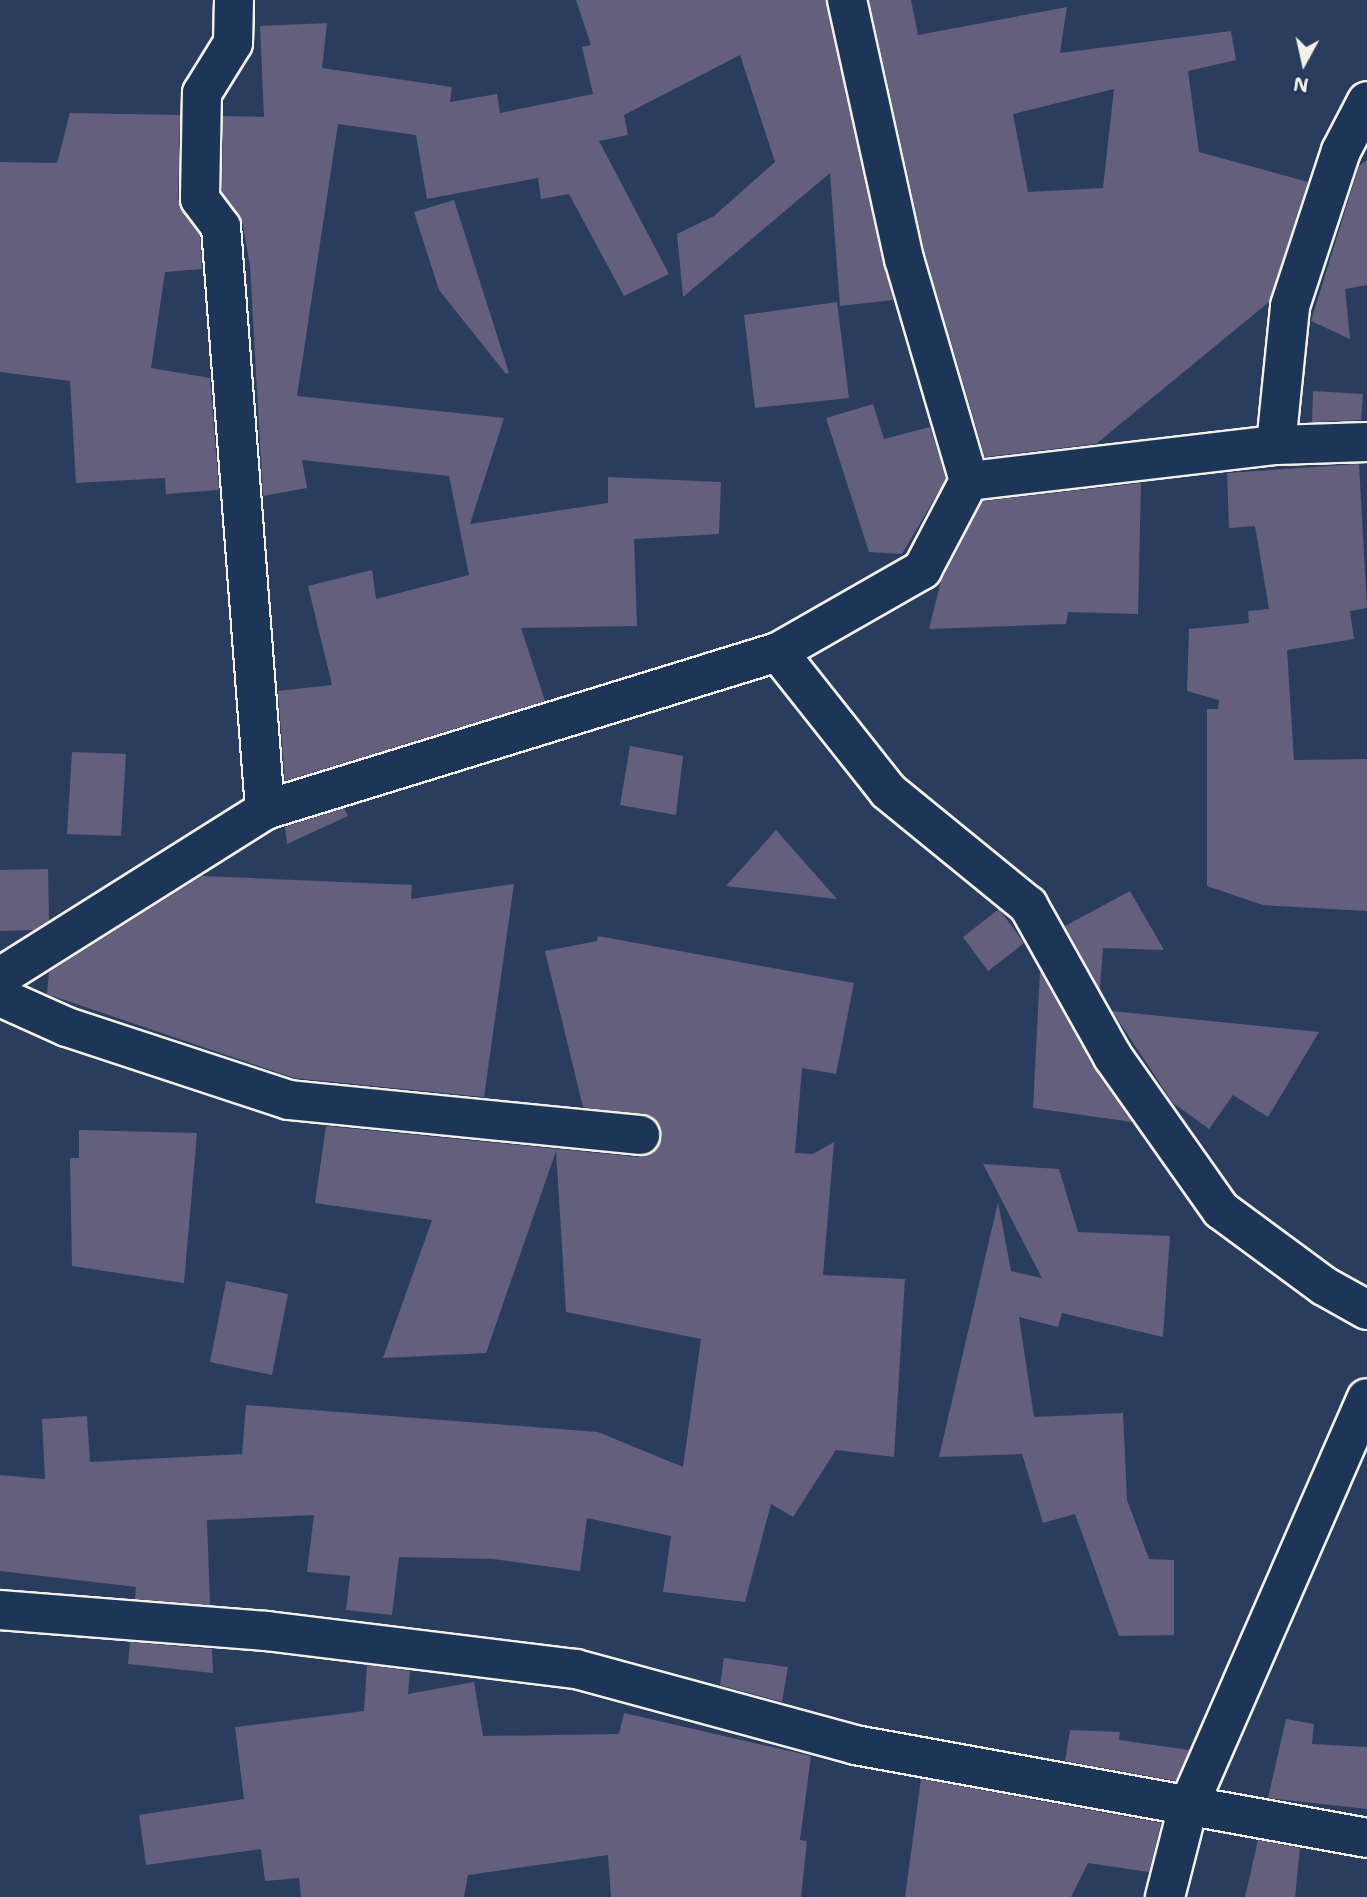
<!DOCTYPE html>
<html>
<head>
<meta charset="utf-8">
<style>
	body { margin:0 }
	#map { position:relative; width:1367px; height:1897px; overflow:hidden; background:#2b3d5e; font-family:"Shantell Sans",sans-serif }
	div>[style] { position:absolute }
	.building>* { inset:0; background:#635f7c }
	.roads { filter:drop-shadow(2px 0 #f4f1e8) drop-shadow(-2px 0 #f4f1e8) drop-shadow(0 2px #f4f1e8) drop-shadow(0 -2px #f4f1e8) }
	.minor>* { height:38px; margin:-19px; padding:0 19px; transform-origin:19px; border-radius:19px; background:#1d3557 }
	span { translate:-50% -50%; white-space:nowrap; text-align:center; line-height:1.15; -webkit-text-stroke:6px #1d3557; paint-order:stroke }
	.north { position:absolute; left:1269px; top:28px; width:70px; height:70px; -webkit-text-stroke:5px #1d3557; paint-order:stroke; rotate:188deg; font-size:19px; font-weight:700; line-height:28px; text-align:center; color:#f4f1e8 }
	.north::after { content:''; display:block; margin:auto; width:24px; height:32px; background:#f4f1e8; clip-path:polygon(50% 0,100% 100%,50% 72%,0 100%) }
</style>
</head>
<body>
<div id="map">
	<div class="building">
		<div style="clip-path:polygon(576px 0,826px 0,893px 300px,840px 306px,830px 173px,683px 297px,677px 234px,714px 216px,775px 162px,740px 55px,624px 115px,628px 135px,599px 141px,669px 274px,624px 296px,569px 194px,541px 199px,538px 178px,427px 199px,416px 135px,338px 124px,297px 396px,504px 418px,470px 524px,608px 503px,608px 477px,721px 482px,719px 534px,634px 539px,637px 626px,521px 628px,545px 701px,285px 781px,278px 691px,332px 685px,308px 586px,372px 570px,376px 599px,469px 575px,449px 476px,302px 460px,307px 488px,263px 496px,250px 266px,243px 225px,222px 192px,223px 116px,264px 117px,260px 26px,327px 23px,322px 68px,452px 87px,450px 102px,497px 94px,500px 113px,593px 94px,582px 47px,591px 45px)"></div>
		<div style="clip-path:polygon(evenodd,869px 0,911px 0,918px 35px,1067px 7px,1060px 53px,1231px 31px,1236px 60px,1188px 71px,1199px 152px,1308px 182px,1269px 302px,1096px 444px,985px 457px,925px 254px,869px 0,1114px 89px,1103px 188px,1028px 192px,1013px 114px,1114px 89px)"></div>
		<div style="clip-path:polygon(70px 113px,180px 115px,178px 199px,200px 235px,202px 269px,165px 272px,151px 368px,210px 378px,219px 490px,166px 494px,165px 478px,76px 483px,70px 381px,0 372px,0 162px,57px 163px)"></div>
		<div style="clip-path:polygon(1367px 160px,1367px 285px,1345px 289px,1350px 339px,1311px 321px,1359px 166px)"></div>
		<div style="clip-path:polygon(454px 200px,509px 373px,506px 374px,439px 290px,414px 212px)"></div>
		<div style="clip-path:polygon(837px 302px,849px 398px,755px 408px,744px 315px)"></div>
		<div style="clip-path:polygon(1313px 391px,1363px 394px,1361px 420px,1312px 422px)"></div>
		<div style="clip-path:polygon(873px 404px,884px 439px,930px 427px,946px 479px,902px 554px,869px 552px,826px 418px)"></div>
		<div style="clip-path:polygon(1359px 464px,1367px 608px,1350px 611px,1354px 639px,1287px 650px,1294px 760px,1367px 759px,1367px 911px,1263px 905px,1207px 886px,1207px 709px,1218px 709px,1219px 700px,1187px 691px,1189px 629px,1249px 623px,1248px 611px,1269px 609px,1255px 526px,1229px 528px,1227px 473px)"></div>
		<div style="clip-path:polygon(1141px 483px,1138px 614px,1068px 612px,1066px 624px,929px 629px,941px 581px,983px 501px)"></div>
		<div style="clip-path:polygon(630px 746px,683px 756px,676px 815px,620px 805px)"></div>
		<div style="clip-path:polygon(72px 752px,126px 754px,121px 836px,67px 834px)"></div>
		<div style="clip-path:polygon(344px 808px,348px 816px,287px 844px,285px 827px)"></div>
		<div style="clip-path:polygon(776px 830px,837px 899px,726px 886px)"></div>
		<div style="clip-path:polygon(48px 869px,49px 920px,34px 930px,0 931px,0 870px)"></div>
		<div style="clip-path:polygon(202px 876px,412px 885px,411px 899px,514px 884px,484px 1097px,294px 1078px,47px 994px,49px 972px)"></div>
		<div style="clip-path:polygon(1130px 891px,1164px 950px,1103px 948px,1100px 989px,1065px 926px)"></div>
		<div style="clip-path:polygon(999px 909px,1024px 943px,988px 971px,963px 937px)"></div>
		<div style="clip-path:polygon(598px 936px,854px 983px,836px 1074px,802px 1068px,795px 1153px,813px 1154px,834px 1142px,823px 1275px,905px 1279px,894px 1457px,836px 1450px,793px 1517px,771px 1504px,745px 1602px,663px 1592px,671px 1536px,587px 1518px,580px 1571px,493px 1559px,399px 1557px,392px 1615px,346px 1610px,350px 1576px,307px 1572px,314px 1515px,207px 1520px,210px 1605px,135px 1599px,136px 1587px,0 1571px,0 1475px,45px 1479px,42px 1419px,87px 1416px,90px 1462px,242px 1454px,246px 1405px,598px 1432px,683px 1467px,701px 1339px,566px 1312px,556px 1151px,486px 1353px,383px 1358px,432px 1220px,315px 1203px,326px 1126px,638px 1157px,657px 1148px,660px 1127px,652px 1117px,583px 1107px,545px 951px,597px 941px)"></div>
		<div style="clip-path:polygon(1040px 971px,1094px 1068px,1132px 1122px,1033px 1108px)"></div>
		<div style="clip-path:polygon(1112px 1011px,1319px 1032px,1268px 1117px,1233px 1095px,1209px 1129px,1173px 1103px)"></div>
		<div style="clip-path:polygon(79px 1130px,197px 1133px,184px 1283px,72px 1266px,70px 1158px,79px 1158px)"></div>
		<div style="clip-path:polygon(983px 1164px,1059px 1169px,1078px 1232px,1170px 1236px,1163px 1337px,1062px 1313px,1058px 1327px,1019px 1317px,1034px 1417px,1123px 1413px,1127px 1500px,1149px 1559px,1174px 1560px,1174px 1635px,1119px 1636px,1075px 1514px,1043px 1523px,1022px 1454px,939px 1457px,998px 1202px,1011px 1271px,1042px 1278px)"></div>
		<div style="clip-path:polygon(226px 1281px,288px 1294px,272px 1375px,210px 1362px)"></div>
		<div style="clip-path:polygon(130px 1642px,212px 1649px,213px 1673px,128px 1664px)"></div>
		<div style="clip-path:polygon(724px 1658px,788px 1667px,782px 1702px,720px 1685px)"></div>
		<div style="clip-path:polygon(367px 1665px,410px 1671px,408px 1694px,474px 1682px,483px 1736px,619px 1734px,624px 1713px,811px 1756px,800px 1840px,807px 1841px,801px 1897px,611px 1897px,608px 1855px,468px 1875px,464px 1897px,301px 1897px,299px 1878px,265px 1881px,261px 1849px,146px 1865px,139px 1815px,244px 1799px,235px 1727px,364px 1711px)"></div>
		<div style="clip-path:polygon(1286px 1719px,1314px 1724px,1312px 1744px,1367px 1747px,1367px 1809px,1268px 1798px)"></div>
		<div style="clip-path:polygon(1070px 1730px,1120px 1732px,1119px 1740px,1189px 1750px,1176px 1781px,1065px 1761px)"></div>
		<div style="clip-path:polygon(921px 1779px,1161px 1823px,1149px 1872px,1088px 1863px,1071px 1897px,905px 1897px)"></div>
		<div style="clip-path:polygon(1258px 1840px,1300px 1848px,1295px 1897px,1245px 1897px)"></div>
	</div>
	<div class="roads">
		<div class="minor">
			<div style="left:234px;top:0;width:43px;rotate:91.3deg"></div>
			<div style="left:233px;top:43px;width:59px;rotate:121.8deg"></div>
			<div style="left:202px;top:93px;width:106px;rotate:91.1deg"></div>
			<div style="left:200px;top:199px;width:35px;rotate:53deg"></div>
			<div style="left:221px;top:227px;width:585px;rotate:85.68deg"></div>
			<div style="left:1276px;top:445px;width:140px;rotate:-84.2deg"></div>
			<div style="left:1290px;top:306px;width:163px;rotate:-71.8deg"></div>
			<div style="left:1341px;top:151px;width:56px;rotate:-62.5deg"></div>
			<div style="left:969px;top:481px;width:309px;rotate:-6.7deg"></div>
			<div style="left:1276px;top:445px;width:91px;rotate:-1.9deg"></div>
			<div style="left:778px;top:652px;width:177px;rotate:51.6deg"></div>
			<div style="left:888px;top:791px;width:181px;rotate:39.2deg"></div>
			<div style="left:1028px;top:905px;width:174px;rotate:60.8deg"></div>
			<div style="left:1113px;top:1057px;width:187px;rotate:54.8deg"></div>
			<div style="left:1221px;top:1210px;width:128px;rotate:36.4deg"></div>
			<div style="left:1324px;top:1286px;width:49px;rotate:29.2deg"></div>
			<div style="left:0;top:977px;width:313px;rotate:-32.2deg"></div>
			<div style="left:265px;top:810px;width:537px;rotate:-17.12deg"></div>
			<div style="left:778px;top:652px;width:166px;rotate:-29.7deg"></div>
			<div style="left:922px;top:570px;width:101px;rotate:-62.2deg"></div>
			<div style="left:969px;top:481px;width:231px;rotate:-106.3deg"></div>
			<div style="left:904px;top:259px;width:265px;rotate:-102.4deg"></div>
			<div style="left:0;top:997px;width:73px;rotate:24.1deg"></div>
			<div style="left:67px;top:1027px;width:234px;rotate:18.2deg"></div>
			<div style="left:289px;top:1100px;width:353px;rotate:5.7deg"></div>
			<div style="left:0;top:1610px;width:267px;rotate:4.5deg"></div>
			<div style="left:266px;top:1631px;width:312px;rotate:7deg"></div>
			<div style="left:576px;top:1669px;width:289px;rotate:15.2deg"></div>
			<div style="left:855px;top:1745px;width:520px;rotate:10.29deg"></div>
			<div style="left:1165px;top:1897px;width:93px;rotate:-75.7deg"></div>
			<div style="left:1188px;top:1807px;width:446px;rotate:-66.4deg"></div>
		</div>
	</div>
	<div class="north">N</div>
</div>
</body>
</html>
